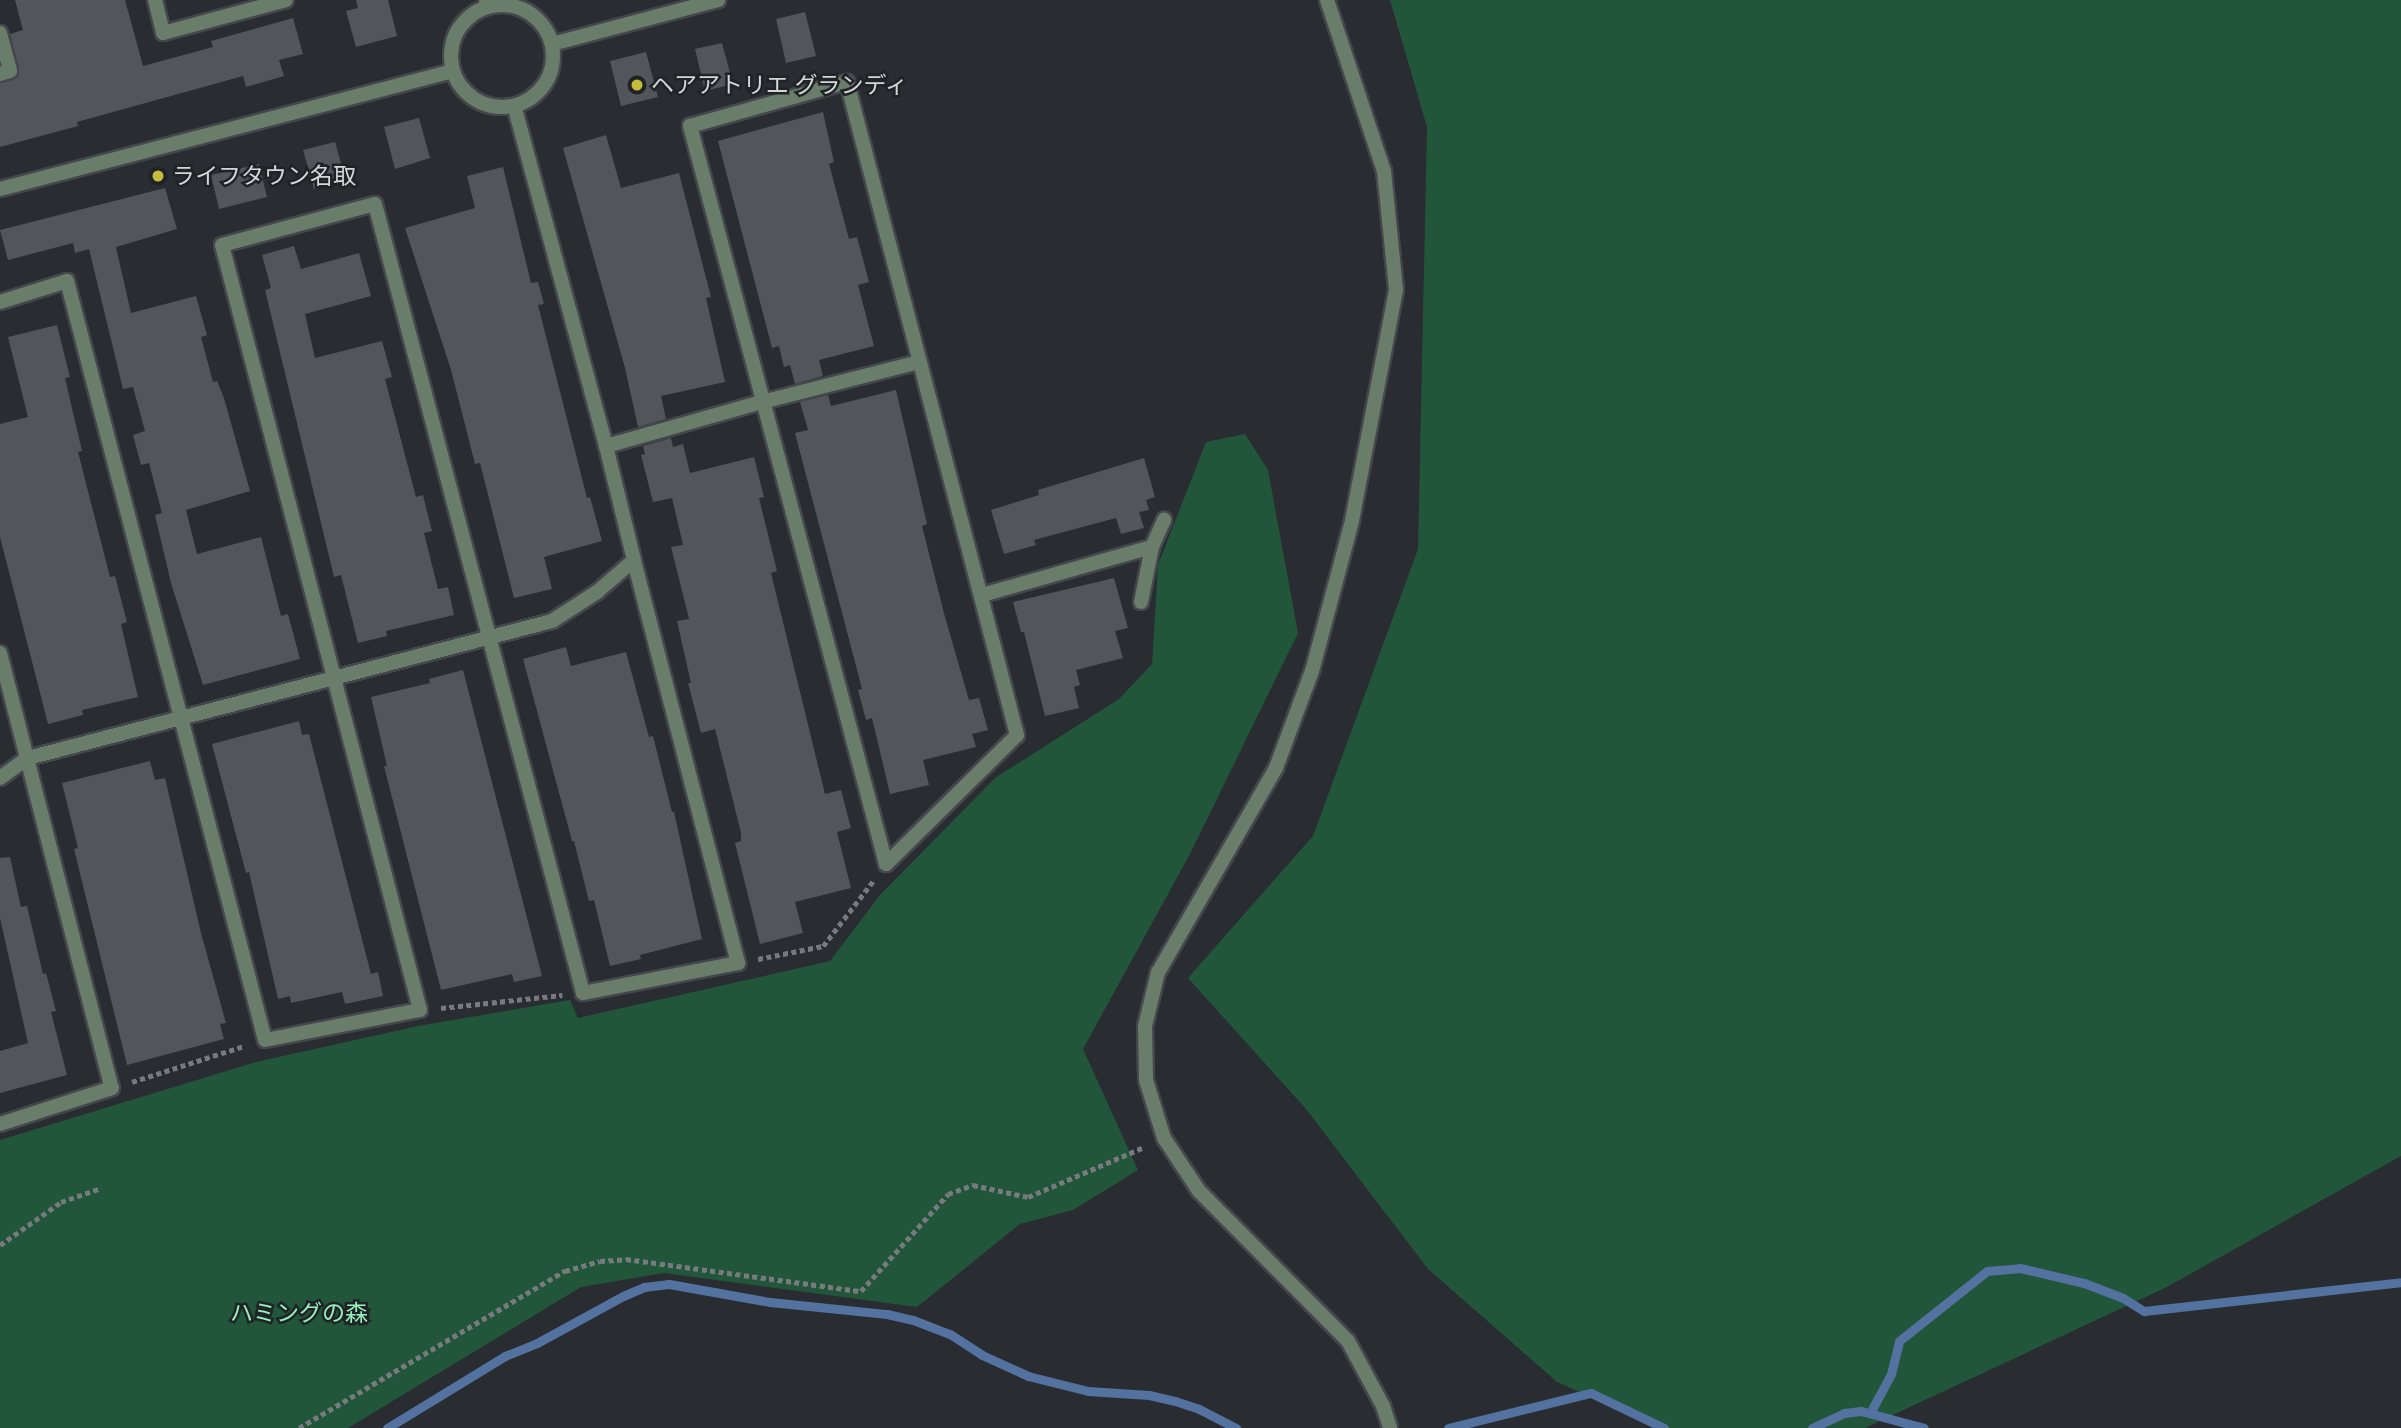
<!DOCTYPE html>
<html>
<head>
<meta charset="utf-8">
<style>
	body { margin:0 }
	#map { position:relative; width:2401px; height:1428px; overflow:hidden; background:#292c30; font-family:"Fira Sans Condensed","Noto Sans JP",sans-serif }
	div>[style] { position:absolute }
	.green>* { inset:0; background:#22563b }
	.stream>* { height:9px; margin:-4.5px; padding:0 4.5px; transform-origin:4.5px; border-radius:4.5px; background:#5472a0 }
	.building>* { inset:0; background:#525559 }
	.path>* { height:4.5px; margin-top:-2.25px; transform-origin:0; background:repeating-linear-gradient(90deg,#787b7e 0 5px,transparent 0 8.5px) }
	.roads { filter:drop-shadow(2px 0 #44474b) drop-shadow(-2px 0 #44474b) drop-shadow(0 2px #44474b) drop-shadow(0 -2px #44474b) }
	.minor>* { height:14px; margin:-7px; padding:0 7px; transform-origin:7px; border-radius:7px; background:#6a7d6a }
	.tertiary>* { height:14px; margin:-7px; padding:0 7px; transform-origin:7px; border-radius:7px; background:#6a7d6a }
	.tertiary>.ring { margin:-7px; padding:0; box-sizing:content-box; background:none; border:14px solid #6a7d6a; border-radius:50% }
	.dots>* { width:19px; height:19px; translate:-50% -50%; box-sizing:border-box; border:4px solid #1f2326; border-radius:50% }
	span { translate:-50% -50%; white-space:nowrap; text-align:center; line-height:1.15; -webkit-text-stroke:5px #1f2326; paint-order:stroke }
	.poi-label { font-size:23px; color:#d4d6d8 }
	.left { translate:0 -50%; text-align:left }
	.park-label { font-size:23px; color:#96eebc }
</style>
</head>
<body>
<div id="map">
	<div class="green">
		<div style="clip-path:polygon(1390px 0,2401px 0,2401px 1156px,2165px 1288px,1865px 1428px,1661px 1428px,1557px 1382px,1428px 1269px,1306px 1109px,1188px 978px,1313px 836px,1418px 549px,1427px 127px)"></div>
		<div style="clip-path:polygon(1245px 434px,1268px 470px,1298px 633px,1190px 854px,1083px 1049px,1138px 1170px,1073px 1210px,1020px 1224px,917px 1307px,664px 1273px,581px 1287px,348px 1428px,0 1428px,0 1140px,256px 1062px,418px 1026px,570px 1000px,578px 1018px,830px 961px,880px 895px,995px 778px,1119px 699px,1152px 664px,1158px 565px,1206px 442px)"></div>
	</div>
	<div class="stream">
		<div style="left:1870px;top:1413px;width:44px;rotate:-61.7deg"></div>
		<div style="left:1891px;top:1374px;width:34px;rotate:-76deg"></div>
		<div style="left:1899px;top:1341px;width:112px;rotate:-38.5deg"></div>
		<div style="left:1987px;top:1271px;width:33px;rotate:-5deg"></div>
		<div style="left:2020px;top:1268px;width:66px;rotate:13.2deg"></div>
		<div style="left:2084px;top:1283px;width:42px;rotate:21deg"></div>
		<div style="left:2123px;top:1298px;width:25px;rotate:32deg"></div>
		<div style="left:2144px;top:1311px;width:259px;rotate:-6.4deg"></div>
		<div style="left:387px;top:1428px;width:138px;rotate:-31.4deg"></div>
		<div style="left:505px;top:1356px;width:35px;rotate:-22deg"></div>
		<div style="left:537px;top:1343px;width:98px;rotate:-28.7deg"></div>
		<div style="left:623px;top:1296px;width:23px;rotate:-23deg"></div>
		<div style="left:644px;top:1287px;width:25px;rotate:-7deg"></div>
		<div style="left:669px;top:1284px;width:103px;rotate:10.1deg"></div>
		<div style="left:770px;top:1302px;width:118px;rotate:5.9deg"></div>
		<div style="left:887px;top:1314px;width:27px;rotate:13deg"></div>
		<div style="left:913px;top:1320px;width:40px;rotate:21deg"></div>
		<div style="left:950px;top:1334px;width:38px;rotate:33deg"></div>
		<div style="left:982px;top:1355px;width:51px;rotate:24.5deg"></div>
		<div style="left:1028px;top:1376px;width:62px;rotate:14deg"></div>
		<div style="left:1088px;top:1391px;width:61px;rotate:3.8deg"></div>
		<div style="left:1149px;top:1395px;width:27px;rotate:13deg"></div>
		<div style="left:1175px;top:1401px;width:25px;rotate:18deg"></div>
		<div style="left:1199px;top:1409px;width:42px;rotate:27.2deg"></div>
		<div style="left:1448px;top:1428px;width:147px;rotate:-13.8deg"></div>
		<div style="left:1591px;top:1393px;width:81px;rotate:25.6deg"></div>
		<div style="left:1812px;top:1428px;width:35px;rotate:-25deg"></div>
		<div style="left:1844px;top:1413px;width:17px;rotate:-7deg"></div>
		<div style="left:1861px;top:1411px;width:65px;rotate:15.1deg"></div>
	</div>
	<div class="building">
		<div style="clip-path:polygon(15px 0,125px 0,143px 66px,213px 47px,211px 41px,293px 18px,303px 54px,279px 60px,284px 76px,246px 87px,243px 76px,77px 122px,78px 126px,0 147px,0 83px,13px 80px,19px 73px,10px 34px,23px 30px)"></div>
		<div style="clip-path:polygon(356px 0,388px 0,397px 36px,356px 47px,346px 11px,358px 8px)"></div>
		<div style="clip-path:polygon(805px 12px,816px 56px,786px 63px,776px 19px)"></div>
		<div style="clip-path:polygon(722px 43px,733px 84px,705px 91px,695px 49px)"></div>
		<div style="clip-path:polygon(646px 52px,658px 97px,621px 106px,610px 61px)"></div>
		<div style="clip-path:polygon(823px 112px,834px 162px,829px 164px,849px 239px,857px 237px,869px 282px,858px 285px,874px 346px,819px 360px,823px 376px,795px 384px,790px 365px,784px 367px,779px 346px,772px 348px,718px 141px)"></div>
		<div style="clip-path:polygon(419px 118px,430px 158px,395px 169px,384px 127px)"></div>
		<div style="clip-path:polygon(606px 135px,621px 188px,679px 173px,711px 297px,706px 298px,725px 382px,661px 396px,666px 419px,638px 427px,625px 368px,563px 148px)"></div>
		<div style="clip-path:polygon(335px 142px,346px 181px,314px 189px,303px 150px)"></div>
		<div style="clip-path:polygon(259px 164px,267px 197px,219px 209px,211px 175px)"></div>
		<div style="clip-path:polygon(503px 167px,531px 283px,538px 282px,544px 304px,538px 305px,587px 498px,590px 497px,602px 541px,544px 557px,552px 589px,514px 598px,480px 463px,475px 464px,451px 370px,405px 228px,475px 208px,467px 176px)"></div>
		<div style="clip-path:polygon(165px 188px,177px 229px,116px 247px,131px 313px,196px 296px,207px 335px,201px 337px,213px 382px,217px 381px,224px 398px,250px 491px,186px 510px,197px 554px,261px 537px,281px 616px,288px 614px,300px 659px,203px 685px,171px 583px,155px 515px,162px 513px,149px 463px,141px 465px,133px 435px,145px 431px,133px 387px,123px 389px,89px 249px,75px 253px,73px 243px,8px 260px,0 230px)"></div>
		<div style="clip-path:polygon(294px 246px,301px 269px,359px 253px,371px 296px,305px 314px,315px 358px,382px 341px,392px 377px,385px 379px,416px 497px,423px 495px,432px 531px,424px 533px,438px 589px,448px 587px,454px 615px,386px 631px,387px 636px,358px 643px,341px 575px,334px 577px,265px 290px,271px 288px,262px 255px)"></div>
		<div style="clip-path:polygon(57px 325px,70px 377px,65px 378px,82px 451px,78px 452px,110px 577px,115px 576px,127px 622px,121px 624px,138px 697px,82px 710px,83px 715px,48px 724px,0 537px,0 424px,28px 417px,8px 337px)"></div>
		<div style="clip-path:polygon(896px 390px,927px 524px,922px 526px,945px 617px,969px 700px,979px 698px,988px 730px,972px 734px,976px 747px,923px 760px,929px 785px,890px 794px,872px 718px,866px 720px,858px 690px,862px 689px,795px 433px,808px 430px,800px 402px,828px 395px,831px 406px)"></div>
		<div style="clip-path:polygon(671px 438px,673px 447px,683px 444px,690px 473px,754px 457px,764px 497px,759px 498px,777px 571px,771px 573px,825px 794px,841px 790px,851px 828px,837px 832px,851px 888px,795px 902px,803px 933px,760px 944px,735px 843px,741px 841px,741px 833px,715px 729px,701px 733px,688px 683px,691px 683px,677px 621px,689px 619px,671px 547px,683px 545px,672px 498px,653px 502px,641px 455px,645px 454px,643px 446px)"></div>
		<div style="clip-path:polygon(1144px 458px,1155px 497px,1146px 500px,1149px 510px,1139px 512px,1144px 528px,1121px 534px,1116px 518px,1034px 540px,1036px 545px,1004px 554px,991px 510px,1039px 495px,1038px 490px)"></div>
		<div style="clip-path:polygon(1114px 578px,1128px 628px,1115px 631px,1123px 658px,1076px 670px,1080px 685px,1074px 687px,1079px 708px,1045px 716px,1024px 632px,1021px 632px,1013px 602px)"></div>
		<div style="clip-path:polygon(566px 647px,571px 666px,626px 652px,649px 737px,653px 736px,672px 812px,674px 812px,702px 939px,640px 955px,641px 959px,610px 966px,594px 900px,589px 901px,574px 841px,572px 841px,523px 659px)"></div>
		<div style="clip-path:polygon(463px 670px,542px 976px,514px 982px,512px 974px,441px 990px,384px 766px,387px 766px,371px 697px,430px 683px,429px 679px)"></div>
		<div style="clip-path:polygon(299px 721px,302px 735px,309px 734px,371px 974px,378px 972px,383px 996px,345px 1004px,342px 992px,291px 1003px,290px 996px,278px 999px,249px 872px,246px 873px,212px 744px)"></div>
		<div style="clip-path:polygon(150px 761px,155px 780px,165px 778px,201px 933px,226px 1023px,220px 1024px,224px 1039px,127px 1065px,74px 849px,78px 848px,62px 783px)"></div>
		<div style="clip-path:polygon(10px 857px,21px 907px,27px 906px,43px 974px,46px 973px,56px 1011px,51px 1012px,67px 1075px,0 1093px,0 1051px,28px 1043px,0 918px,0 858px)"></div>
	</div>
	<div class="path">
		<div style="left:758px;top:959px;width:66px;rotate:-11.3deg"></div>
		<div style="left:823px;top:946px;width:82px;rotate:-52.4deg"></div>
		<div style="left:441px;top:1008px;width:122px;rotate:-6.1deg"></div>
		<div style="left:132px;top:1082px;width:118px;rotate:-17.8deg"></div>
		<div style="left:0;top:1245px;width:75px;rotate:-35.2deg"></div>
		<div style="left:61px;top:1202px;width:42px;rotate:-19.3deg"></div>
		<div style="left:299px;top:1428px;width:309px;rotate:-30.6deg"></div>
		<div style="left:565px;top:1271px;width:36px;rotate:-16deg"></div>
		<div style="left:600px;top:1261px;width:26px;rotate:-4deg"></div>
		<div style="left:626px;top:1259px;width:237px;rotate:7.8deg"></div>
		<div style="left:861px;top:1291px;width:130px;rotate:-48.1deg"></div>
		<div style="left:948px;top:1194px;width:27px;rotate:-20deg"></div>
		<div style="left:973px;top:1185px;width:56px;rotate:12.3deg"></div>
		<div style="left:1028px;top:1197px;width:126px;rotate:-23.3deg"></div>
	</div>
	<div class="roads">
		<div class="minor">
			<div style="left:155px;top:0;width:34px;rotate:76deg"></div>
			<div style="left:163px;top:33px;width:127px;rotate:-15deg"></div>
			<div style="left:486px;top:0;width:7px;rotate:74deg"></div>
			<div style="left:0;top:33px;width:39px;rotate:75deg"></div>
			<div style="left:10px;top:71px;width:10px;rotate:163deg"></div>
			<div style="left:847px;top:82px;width:675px;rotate:75.41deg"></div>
			<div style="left:1017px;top:735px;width:184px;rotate:135.4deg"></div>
			<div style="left:886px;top:864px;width:764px;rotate:-104.87deg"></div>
			<div style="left:690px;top:126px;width:163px;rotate:-15.7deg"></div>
			<div style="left:0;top:302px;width:70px;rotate:-17.4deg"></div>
			<div style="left:67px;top:281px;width:784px;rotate:75.38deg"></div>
			<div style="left:265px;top:1040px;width:158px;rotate:-11deg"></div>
			<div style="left:420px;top:1010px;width:790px;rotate:-104.51deg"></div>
			<div style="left:222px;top:245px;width:158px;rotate:-15deg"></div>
			<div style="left:375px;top:204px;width:816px;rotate:75.23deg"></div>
			<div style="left:583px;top:993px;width:158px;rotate:-11deg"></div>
			<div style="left:738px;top:963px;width:416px;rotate:-104.5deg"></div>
			<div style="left:606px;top:446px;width:162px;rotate:-15.8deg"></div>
			<div style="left:762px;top:402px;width:162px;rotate:-14.3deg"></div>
			<div style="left:982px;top:595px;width:177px;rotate:-15.8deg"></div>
			<div style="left:1141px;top:602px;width:56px;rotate:-78.7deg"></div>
			<div style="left:1152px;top:547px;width:30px;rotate:-66deg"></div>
			<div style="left:0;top:653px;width:449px;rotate:75.6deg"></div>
			<div style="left:112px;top:1088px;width:118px;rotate:162.2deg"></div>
			<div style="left:0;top:778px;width:34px;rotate:-36deg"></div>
			<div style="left:28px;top:758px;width:542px;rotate:-14.65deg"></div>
			<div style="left:552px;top:621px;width:54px;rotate:-32.8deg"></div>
			<div style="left:597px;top:592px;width:49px;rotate:-40.9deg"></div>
			<div style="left:634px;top:560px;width:117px;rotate:-103.8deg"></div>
			<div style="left:606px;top:446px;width:352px;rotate:-105.1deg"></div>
		</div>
		<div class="tertiary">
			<div style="left:1327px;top:0;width:180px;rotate:71.6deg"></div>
			<div style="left:1384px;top:171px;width:120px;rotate:84.2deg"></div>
			<div style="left:1396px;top:290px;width:235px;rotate:100.8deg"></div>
			<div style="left:1352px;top:521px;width:155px;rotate:104.9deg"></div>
			<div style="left:1312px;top:671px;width:103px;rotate:110.4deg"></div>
			<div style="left:1276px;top:768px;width:236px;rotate:120deg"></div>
			<div style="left:1158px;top:972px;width:56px;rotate:103.5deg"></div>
			<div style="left:1145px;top:1026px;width:54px;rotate:88.9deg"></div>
			<div style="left:1146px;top:1080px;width:61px;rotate:72.8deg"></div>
			<div style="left:1164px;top:1138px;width:64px;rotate:56.6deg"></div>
			<div style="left:1199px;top:1191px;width:211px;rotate:45.2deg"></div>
			<div style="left:1348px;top:1341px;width:74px;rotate:61.7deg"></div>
			<div style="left:1383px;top:1406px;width:23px;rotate:72deg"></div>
			<div class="ring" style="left:451px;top:5px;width:88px;height:88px"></div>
			<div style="left:552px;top:44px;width:172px;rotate:-14.8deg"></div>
			<div style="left:0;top:189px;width:468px;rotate:-14.6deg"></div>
		</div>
	</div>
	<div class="dots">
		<div style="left:637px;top:85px;background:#c6bc3c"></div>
		<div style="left:158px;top:176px;background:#c6bc3c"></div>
	</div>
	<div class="poi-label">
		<span class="left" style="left:651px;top:85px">ヘアアトリエ グランディ</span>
		<span class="left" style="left:172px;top:176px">ライフタウン名取</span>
	</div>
	<div class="park-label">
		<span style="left:299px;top:1313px">ハミングの森</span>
	</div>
</div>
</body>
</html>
